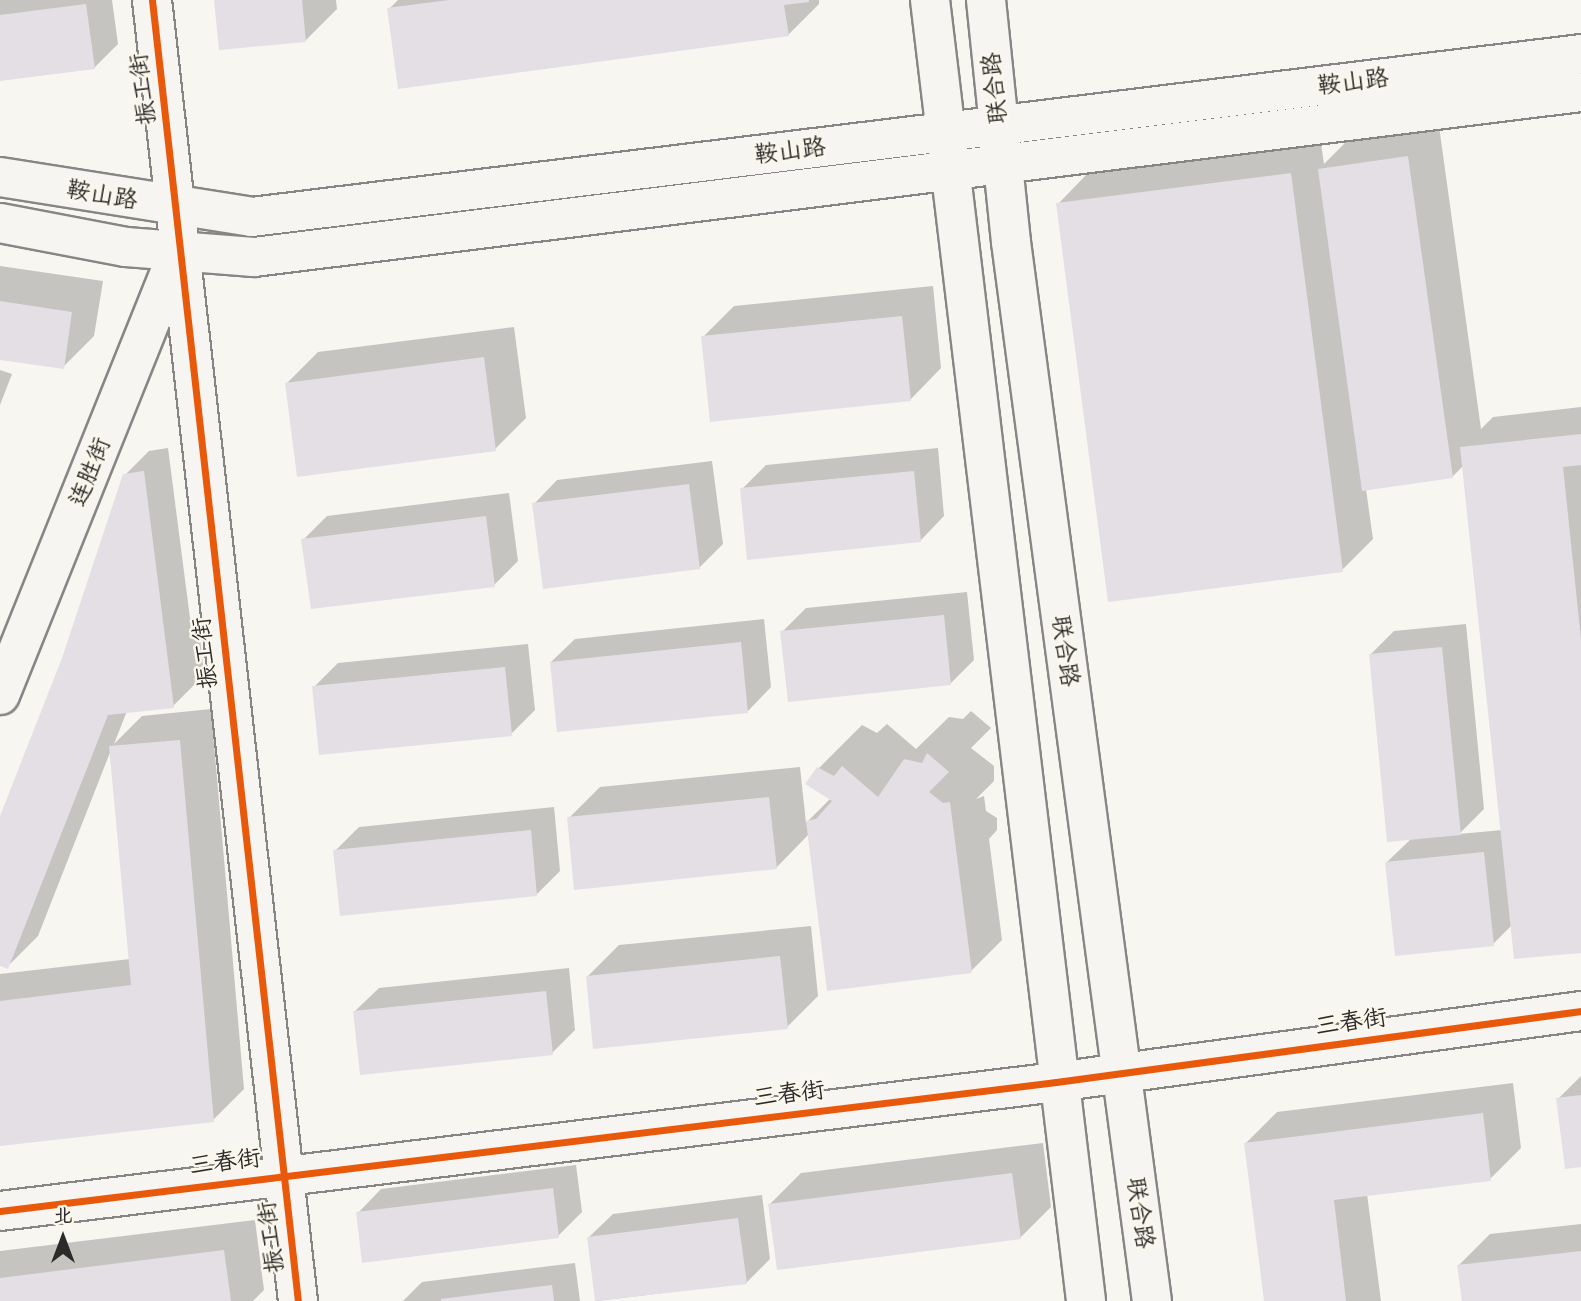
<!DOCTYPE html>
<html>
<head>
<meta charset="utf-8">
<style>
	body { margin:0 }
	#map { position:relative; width:1581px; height:1301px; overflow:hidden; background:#f8f6f0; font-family:"Balsamiq Sans","LXGW WenKai TC",sans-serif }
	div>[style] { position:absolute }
	.shadow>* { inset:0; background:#0003 }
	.building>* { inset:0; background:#e4dfe5 }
	.roads { filter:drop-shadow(2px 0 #878684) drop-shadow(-2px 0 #878684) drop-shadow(0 2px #878684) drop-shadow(0 -2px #878684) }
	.minor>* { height:38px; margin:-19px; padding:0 19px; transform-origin:19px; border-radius:19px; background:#f6f5f1 }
	.major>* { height:38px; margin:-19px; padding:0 19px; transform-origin:19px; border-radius:19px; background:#f6f5f1 }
	.cycleway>* { height:7px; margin:-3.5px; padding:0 3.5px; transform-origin:3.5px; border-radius:3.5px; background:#e8590c }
	span { translate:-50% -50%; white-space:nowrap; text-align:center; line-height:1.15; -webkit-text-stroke:5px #fbf7ec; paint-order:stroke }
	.street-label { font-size:24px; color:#2b2b2b }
	.north { position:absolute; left:28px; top:1203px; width:70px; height:70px; -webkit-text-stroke:5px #fbf7ec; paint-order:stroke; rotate:0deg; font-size:19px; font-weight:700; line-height:28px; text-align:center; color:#2b2b2b }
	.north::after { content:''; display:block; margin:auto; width:24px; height:32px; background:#2b2b2b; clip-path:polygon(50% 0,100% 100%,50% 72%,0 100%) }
</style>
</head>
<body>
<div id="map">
	<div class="shadow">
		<div style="clip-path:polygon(0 0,112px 0,118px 44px,94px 68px,0 80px)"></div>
		<div style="clip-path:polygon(216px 0,336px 0,337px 9px,306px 40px)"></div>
		<div style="clip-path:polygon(398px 0,819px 0,819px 4px,788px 35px,389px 9px)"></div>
		<div style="clip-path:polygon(1439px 126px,1481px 429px,1493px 417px,1581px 407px,1581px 951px,1512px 925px,1493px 944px,1387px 862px,1412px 838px,1370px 655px,1394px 631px,1466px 624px,1484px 809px,1459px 834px,1502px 830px,1464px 465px,1452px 477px,1366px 489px,1373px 539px,1342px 570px,1058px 204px,1089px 172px,1321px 143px,1324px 164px,1350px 138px)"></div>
		<div style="clip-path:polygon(0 266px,103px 281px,94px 336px,63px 367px,0 358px)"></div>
		<div style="clip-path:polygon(933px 286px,941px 368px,910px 400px,703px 337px,734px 306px)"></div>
		<div style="clip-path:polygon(514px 327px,526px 418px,495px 449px,287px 383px,318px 352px)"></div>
		<div style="clip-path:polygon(0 370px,12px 374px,0 405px)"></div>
		<div style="clip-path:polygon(168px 448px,190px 618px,198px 618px,204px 675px,173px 706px,127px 711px,114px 744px,142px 716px,211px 709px,244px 1089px,213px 1120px,0 1145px,0 974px,130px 959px,111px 750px,38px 936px,7px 967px,0 964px,0 821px,64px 659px,125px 475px,149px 451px)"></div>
		<div style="clip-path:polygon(938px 448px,944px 516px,921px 540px,742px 489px,766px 465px)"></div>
		<div style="clip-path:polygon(712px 461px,723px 544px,699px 568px,534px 504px,557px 480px)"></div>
		<div style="clip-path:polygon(509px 493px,518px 561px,494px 585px,303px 540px,327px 516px)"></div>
		<div style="clip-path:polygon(967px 592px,974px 660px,950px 684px,782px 632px,806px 608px)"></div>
		<div style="clip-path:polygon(764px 619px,771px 687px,748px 711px,551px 662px,575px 639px)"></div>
		<div style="clip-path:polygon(528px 644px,535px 710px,511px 734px,314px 687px,338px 663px)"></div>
		<div style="clip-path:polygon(971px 711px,991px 728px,971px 748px,994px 766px,994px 781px,976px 799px,984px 796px,986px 811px,997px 818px,997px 830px,989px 839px,1002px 940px,971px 971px,809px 834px,776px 868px,569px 818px,600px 787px,800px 767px,806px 823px,831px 798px,819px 768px,862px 725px,877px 733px,887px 724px,916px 749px,949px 717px,963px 719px)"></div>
		<div style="clip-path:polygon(554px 807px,560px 871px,536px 895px,335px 851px,359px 827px)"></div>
		<div style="clip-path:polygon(811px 926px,818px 996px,787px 1027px,588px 976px,619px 945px)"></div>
		<div style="clip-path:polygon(569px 968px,575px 1030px,552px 1053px,355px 1011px,379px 988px)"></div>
		<div style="clip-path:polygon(1581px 1076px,1581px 1165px,1558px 1099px)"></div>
		<div style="clip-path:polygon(1513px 1083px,1521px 1148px,1490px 1179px,1367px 1194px,1381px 1301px,1266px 1301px,1246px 1143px,1277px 1112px)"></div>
		<div style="clip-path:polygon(1043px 1143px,1051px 1207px,1020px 1238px,770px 1204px,801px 1173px)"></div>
		<div style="clip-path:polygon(576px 1165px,582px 1212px,558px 1236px,358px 1213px,381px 1189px)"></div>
		<div style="clip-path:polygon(762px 1195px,770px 1259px,746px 1283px,597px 1301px,589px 1237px,613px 1214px)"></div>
		<div style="clip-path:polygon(255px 1220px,264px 1290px,253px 1301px,0 1301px,0 1251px)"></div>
		<div style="clip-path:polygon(1581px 1224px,1581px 1301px,1463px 1301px,1459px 1265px,1490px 1234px)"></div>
		<div style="clip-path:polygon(575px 1263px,580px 1301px,403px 1301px,422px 1282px)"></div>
	</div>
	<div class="building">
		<div style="clip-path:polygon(214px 0,302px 0,306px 42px,219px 50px)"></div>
		<div style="clip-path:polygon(449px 0,809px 0,809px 2px,784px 5px,789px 36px,398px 89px,387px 8px)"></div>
		<div style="clip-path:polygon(86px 4px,95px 69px,0 81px,0 15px)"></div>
		<div style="clip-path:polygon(1408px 156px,1453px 478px,1362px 491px,1318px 169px)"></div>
		<div style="clip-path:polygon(1291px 173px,1343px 572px,1108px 602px,1056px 203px)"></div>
		<div style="clip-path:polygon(0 301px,72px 312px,64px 369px,0 360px)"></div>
		<div style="clip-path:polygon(902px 316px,911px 401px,710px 422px,701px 336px)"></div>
		<div style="clip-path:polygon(484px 357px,496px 451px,297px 477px,285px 383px)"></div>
		<div style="clip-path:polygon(1581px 434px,1581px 465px,1563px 467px,1581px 639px,1581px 953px,1514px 959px,1460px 447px)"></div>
		<div style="clip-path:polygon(144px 471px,174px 708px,108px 715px,8px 969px,0 966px,0 816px,62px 658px,123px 474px)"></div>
		<div style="clip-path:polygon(914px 471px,921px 542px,747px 560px,740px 488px)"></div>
		<div style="clip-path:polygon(689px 484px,700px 569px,543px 589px,532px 503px)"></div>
		<div style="clip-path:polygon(486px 516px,495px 587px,311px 609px,301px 539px)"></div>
		<div style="clip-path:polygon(944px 615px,951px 685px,788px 702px,780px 631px)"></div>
		<div style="clip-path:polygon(741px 642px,748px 713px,557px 732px,550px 662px)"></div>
		<div style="clip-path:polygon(1442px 647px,1461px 835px,1387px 842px,1369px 654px)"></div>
		<div style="clip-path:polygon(505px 667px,512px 736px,319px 755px,312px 686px)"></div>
		<div style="clip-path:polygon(180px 740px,214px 1122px,0 1146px,0 1001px,131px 985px,109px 746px)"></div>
		<div style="clip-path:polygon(927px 753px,949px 772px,929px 792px,943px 803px,950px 802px,972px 973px,827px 991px,806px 821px,816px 819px,832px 801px,805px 784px,817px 767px,834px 776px,842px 766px,878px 797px,904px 759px,922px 763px)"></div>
		<div style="clip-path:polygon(769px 797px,777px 869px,574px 890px,567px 817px)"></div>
		<div style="clip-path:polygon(531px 830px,537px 896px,340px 916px,333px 850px)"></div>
		<div style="clip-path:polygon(1484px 852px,1494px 946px,1395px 956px,1385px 862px)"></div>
		<div style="clip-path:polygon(780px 956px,788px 1029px,593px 1049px,586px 976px)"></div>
		<div style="clip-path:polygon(546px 991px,553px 1055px,360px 1075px,353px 1011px)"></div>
		<div style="clip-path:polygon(1581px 1095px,1581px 1167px,1565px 1169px,1556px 1098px)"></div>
		<div style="clip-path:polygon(1483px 1113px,1491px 1181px,1334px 1200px,1346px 1301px,1264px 1301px,1244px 1143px)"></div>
		<div style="clip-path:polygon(1012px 1173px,1021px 1239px,777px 1270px,768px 1204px)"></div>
		<div style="clip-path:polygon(553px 1188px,559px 1238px,362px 1263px,356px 1212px)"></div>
		<div style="clip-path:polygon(738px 1218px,747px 1284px,595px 1301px,587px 1237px)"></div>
		<div style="clip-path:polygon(224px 1250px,231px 1301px,0 1301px,0 1278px)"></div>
		<div style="clip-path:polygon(1581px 1251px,1581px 1301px,1462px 1301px,1457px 1265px)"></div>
		<div style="clip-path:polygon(552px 1285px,554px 1301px,441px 1301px,441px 1299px)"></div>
	</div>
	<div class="roads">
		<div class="minor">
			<div style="left:152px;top:0;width:1309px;rotate:83.6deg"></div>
			<div style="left:0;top:695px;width:474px;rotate:-68.1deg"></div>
			<div style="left:0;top:1211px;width:1064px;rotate:-6.96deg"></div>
			<div style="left:1056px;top:1082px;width:530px;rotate:-7.7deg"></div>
		</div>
		<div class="major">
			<div style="left:930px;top:0;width:1310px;rotate:83.16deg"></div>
			<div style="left:986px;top:0;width:243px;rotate:84.1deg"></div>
			<div style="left:1011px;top:242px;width:1068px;rotate:82.42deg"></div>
			<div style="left:0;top:177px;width:255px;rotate:9deg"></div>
			<div style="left:252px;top:217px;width:1339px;rotate:-6.99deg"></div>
			<div style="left:0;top:223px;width:128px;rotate:10.8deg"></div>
			<div style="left:126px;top:247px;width:128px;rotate:4.5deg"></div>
			<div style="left:254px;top:257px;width:1337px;rotate:-7.09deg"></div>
		</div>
	</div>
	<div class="cycleway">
		<div style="left:152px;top:0;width:1309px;rotate:83.6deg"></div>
		<div style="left:0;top:1211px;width:1064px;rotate:-6.96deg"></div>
		<div style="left:1056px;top:1082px;width:530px;rotate:-7.7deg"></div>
	</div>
	<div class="street-label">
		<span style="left:1353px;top:82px;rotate:-7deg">鞍山路</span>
		<span style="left:995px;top:88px;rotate:-96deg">联合路</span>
		<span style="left:143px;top:89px;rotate:-97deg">振工街</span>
		<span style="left:790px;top:151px;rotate:-7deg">鞍山路</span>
		<span style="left:102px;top:195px;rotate:10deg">鞍山路</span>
		<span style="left:90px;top:472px;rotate:-68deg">连胜街</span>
		<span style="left:1065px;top:651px;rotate:82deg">联合路</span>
		<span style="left:205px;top:653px;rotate:-96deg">振工街</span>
		<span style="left:1351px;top:1022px;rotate:-8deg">三春街</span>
		<span style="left:789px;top:1094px;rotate:-7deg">三春街</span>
		<span style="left:225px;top:1162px;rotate:-7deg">三春街</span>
		<span style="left:1140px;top:1213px;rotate:82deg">联合路</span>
		<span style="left:271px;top:1237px;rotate:-97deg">振工街</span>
	</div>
	<div class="north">北</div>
</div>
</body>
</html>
